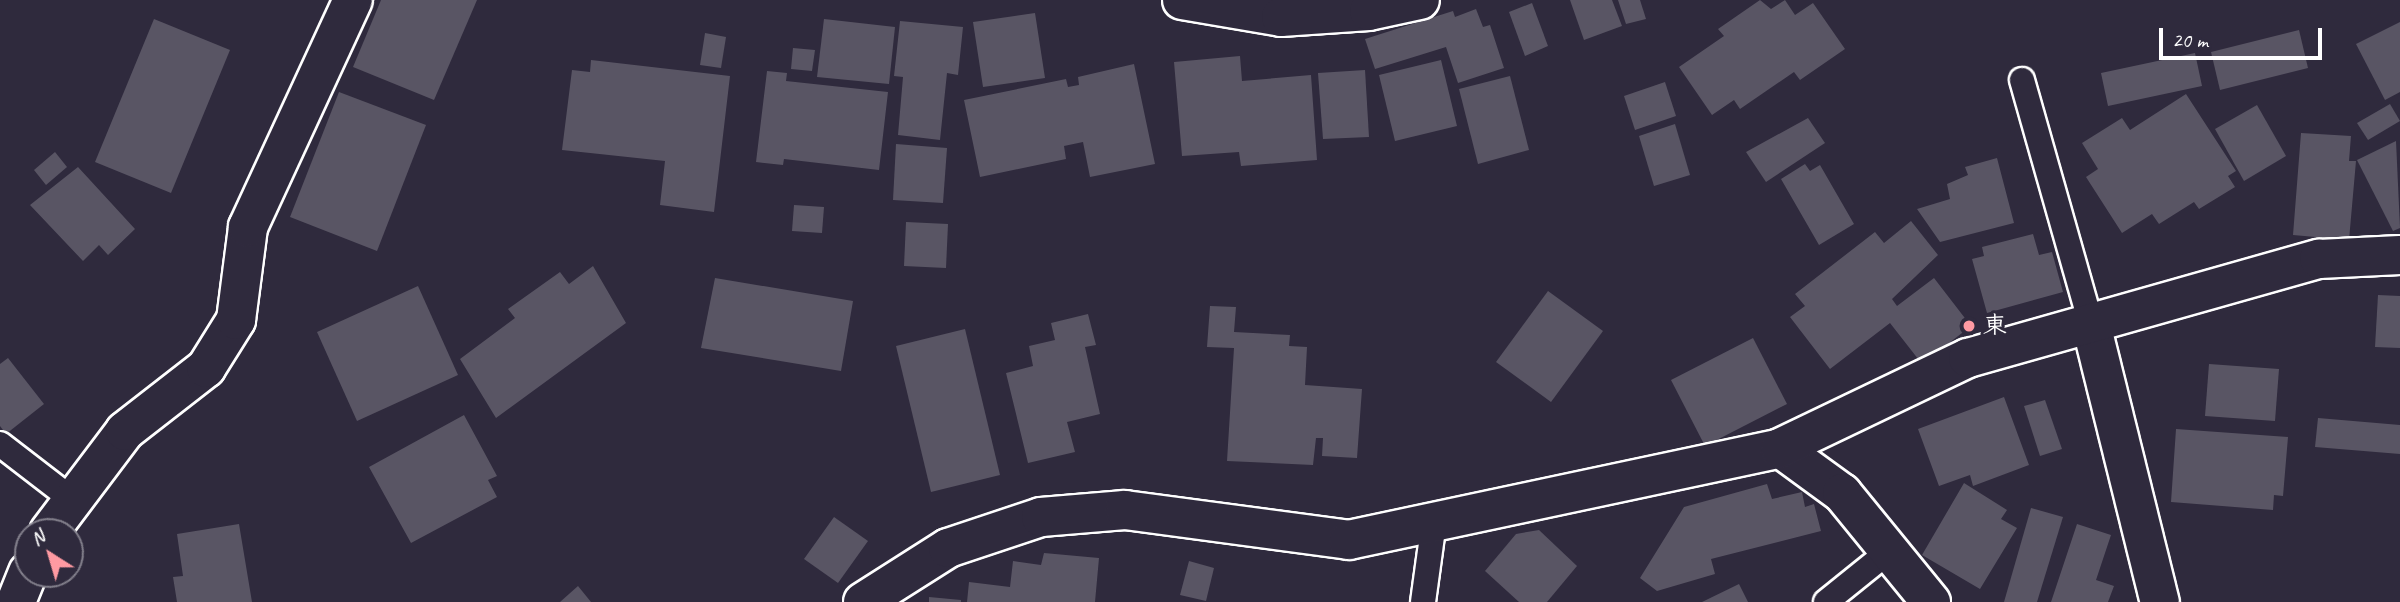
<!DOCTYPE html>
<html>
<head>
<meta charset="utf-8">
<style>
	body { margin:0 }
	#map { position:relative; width:2400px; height:602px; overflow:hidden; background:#2f2a3d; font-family:Caveat,"Klee One",sans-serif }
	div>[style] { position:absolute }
	.building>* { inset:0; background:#595564 }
	.roads { filter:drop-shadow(2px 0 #fff) drop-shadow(-2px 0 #fff) drop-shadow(0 2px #fff) drop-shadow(0 -2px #fff) }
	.service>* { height:24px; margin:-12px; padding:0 12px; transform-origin:12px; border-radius:12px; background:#2f2a3d }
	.minor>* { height:38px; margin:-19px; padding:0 19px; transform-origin:19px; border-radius:19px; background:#2f2a3d }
	.dots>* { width:19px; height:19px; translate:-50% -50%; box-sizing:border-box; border:4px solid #2f2a3d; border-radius:50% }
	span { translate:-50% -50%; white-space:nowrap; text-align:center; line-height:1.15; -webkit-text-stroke:6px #2f2a3d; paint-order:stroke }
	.poi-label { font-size:24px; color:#fff; font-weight:700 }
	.left { translate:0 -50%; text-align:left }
	.north { position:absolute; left:14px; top:518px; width:70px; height:70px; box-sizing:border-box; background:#2f2a3d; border:2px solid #827f8b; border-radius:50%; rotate:323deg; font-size:19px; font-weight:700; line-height:28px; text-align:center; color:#fff }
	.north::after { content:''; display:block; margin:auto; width:24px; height:32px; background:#ff9aa2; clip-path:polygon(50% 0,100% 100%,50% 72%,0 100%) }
	.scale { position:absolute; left:2159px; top:28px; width:163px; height:32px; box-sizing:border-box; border:4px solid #fff; border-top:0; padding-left:9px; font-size:21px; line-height:24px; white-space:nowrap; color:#fff; -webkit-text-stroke:5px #2f2a3d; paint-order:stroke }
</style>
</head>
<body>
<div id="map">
	<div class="building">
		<div style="clip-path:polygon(381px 0,477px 0,434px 100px,353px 67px)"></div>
		<div style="clip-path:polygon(1570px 0,1612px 0,1622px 26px,1584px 40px)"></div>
		<div style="clip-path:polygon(1618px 0,1640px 0,1646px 19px,1626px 24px)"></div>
		<div style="clip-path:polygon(1760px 0,1771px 9px,1785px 0,1795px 15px,1813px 3px,1845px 49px,1800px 80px,1794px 72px,1740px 109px,1734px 100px,1712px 115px,1679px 67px,1724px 36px,1718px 29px)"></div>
		<div style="clip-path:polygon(1532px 3px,1548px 46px,1525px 56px,1509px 12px)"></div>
		<div style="clip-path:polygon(1476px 9px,1483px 27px,1490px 25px,1504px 68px,1458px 83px,1446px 47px,1375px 69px,1365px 39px,1453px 11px,1455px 17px)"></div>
		<div style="clip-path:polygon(1035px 13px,1045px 78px,983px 87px,973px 22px)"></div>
		<div style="clip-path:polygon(154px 19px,230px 50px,171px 193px,95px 162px)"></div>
		<div style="clip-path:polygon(824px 19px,895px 27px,889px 84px,817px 77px)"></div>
		<div style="clip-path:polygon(900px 21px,963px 27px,958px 75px,947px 73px,940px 140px,898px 135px,903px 77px,894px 76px)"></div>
		<div style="clip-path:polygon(2400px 22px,2400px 92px,2385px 100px,2356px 44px)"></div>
		<div style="clip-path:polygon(2299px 30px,2308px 68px,2220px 90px,2211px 52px)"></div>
		<div style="clip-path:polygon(705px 33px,726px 37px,721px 68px,700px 65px)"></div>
		<div style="clip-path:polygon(793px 48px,815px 50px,812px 71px,791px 69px)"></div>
		<div style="clip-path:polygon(2195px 53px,2202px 86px,2108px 106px,2101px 73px)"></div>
		<div style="clip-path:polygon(1240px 56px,1242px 81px,1311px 75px,1317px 160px,1241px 166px,1239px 152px,1182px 156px,1174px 62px)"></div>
		<div style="clip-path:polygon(591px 60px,730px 76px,714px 212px,660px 205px,665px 161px,562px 150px,572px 70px,590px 72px)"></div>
		<div style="clip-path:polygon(1441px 60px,1457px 126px,1395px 141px,1379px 75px)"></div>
		<div style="clip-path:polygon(1134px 64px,1155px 164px,1090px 177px,1083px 142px,1064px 146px,1066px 159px,980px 177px,964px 100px,1066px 79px,1068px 87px,1079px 85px,1078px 77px)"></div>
		<div style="clip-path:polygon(1365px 70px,1369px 137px,1323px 139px,1318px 73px)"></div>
		<div style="clip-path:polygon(767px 71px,787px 73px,786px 81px,888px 92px,879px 170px,784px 159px,783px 165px,756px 162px)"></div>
		<div style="clip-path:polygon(1510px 76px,1529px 150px,1478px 164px,1459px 89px)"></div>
		<div style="clip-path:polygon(1665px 82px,1676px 116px,1635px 130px,1624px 96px)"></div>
		<div style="clip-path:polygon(339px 92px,426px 125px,377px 251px,290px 217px)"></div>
		<div style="clip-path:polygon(2186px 94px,2236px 171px,2228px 176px,2235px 187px,2199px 209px,2194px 202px,2159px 224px,2152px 214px,2122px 233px,2086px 177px,2098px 169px,2082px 143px,2122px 118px,2130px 130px)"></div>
		<div style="clip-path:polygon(2390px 104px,2400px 121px,2368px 140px,2357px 123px)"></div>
		<div style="clip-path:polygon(2257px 105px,2286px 156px,2244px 181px,2215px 129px)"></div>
		<div style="clip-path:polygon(1808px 118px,1825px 143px,1766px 182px,1746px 152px)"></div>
		<div style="clip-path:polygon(1675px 124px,1690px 175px,1654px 186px,1639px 136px)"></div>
		<div style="clip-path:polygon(2301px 133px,2351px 136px,2349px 161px,2356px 161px,2349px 240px,2293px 235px)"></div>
		<div style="clip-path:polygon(2396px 141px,2400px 228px,2393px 231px,2357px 160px)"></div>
		<div style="clip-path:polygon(896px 144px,947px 148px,943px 203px,893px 200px)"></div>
		<div style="clip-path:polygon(55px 152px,67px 167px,46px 185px,34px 170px)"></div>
		<div style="clip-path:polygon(1997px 158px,2014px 223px,1940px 242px,1917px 209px,1950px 199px,1947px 184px,1968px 175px,1965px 167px)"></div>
		<div style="clip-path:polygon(1805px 164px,1810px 171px,1820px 165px,1854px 224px,1819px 245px,1781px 179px)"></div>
		<div style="clip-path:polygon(78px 167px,135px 229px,108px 255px,99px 245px,83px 261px,30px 205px)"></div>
		<div style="clip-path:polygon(794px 205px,824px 207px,822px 233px,792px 231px)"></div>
		<div style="clip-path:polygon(1911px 221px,1938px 255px,1892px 299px,1897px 306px,1934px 278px,1971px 326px,1922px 364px,1890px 323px,1830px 369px,1790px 317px,1805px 306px,1795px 294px,1875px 232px,1884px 243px)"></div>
		<div style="clip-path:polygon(906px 222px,948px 224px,946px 268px,904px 266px)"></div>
		<div style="clip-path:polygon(2033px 234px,2039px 255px,2052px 252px,2063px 292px,1987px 313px,1972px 259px,1984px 256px,1982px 247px)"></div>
		<div style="clip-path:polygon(593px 266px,626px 323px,496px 418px,460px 359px,515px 318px,508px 309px,560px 272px,569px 284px)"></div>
		<div style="clip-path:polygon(715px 278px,853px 301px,841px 371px,701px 348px)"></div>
		<div style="clip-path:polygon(418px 286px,458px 375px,357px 421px,317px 332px)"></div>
		<div style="clip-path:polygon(1548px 291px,1603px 331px,1551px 402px,1496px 362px)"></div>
		<div style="clip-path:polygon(2378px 295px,2400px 296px,2400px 348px,2375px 347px)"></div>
		<div style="clip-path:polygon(1210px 306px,1236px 307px,1234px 332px,1290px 335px,1289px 346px,1307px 347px,1305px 385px,1362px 389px,1357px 458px,1322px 456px,1323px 438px,1316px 438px,1313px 465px,1227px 461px,1234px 348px,1207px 347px)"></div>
		<div style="clip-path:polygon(1088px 314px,1096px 345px,1085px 347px,1100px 414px,1067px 422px,1075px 452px,1028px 463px,1006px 373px,1033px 366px,1029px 346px,1055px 340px,1051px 323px)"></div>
		<div style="clip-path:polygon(965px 329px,1000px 475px,931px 492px,896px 346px)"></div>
		<div style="clip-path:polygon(1753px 338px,1787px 404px,1705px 446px,1671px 380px)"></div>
		<div style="clip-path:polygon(8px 358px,44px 404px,6px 434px,0 426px,0 364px)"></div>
		<div style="clip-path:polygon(2209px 364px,2279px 369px,2275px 421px,2205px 416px)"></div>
		<div style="clip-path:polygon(2004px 397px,2029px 465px,1973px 486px,1970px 475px,1939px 486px,1918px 429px)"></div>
		<div style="clip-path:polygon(2045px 400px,2062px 449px,2040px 456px,2024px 406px)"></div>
		<div style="clip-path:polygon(464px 415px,497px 476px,488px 480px,497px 497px,411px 543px,369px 467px)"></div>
		<div style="clip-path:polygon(2318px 418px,2400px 425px,2400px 454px,2315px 447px)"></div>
		<div style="clip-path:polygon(2176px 429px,2288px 437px,2283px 496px,2274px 495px,2273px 510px,2171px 502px)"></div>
		<div style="clip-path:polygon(1964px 483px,2007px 510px,2001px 519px,2017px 528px,1980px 589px,1922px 555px)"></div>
		<div style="clip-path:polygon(1767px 484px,1772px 499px,1802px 492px,1805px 507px,1814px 504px,1821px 531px,1711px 559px,1715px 574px,1657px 591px,1640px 578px,1684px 507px)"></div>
		<div style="clip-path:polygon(2031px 508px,2063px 517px,2037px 602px,2004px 602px)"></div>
		<div style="clip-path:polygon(834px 517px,868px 541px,838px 583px,804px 559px)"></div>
		<div style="clip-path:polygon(239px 524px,252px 602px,177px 602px,173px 577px,183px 576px,177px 534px)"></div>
		<div style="clip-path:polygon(2077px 524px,2111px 535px,2096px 580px,2114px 586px,2108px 602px,2051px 602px)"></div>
		<div style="clip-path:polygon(1539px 530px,1577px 566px,1547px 602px,1519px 602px,1485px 571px,1516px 534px)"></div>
		<div style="clip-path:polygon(1044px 553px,1099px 558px,1095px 602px,967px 602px,969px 582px,1010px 587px,1013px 561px,1041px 565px)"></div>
		<div style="clip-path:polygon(1189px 561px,1214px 568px,1206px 601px,1180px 595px)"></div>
		<div style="clip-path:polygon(1739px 584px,1748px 602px,1702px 602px)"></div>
		<div style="clip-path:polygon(578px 586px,591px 602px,560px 602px)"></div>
		<div style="clip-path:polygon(929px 597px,961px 600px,961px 602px,929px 602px)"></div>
	</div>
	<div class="roads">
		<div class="service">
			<div style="left:2022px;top:80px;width:254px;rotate:74.2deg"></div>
			<div style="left:0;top:444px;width:93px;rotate:37.6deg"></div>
			<div style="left:1423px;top:602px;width:81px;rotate:-82.2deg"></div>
			<div style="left:1826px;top:602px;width:80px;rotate:-38.9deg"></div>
		</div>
		<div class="minor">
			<div style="left:1182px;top:0;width:100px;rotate:9.7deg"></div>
			<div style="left:1281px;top:17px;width:88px;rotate:-3.9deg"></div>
			<div style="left:1369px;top:11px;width:52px;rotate:-12.2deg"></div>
			<div style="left:2091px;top:324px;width:286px;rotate:76.1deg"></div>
			<div style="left:1780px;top:448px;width:77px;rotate:36deg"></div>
			<div style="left:1842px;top:493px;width:141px;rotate:50.8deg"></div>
			<div style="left:49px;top:532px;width:126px;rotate:-53deg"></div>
			<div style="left:125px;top:431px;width:103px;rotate:-37.9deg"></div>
			<div style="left:206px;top:368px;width:57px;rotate:-58deg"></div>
			<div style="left:236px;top:320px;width:94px;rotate:-82.6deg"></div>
			<div style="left:248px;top:227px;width:250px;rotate:-65.2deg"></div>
			<div style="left:16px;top:602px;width:32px;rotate:-68deg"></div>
			<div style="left:863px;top:602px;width:101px;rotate:-32.4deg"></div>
			<div style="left:948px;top:548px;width:98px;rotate:-18.4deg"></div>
			<div style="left:1041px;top:517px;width:84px;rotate:-4.8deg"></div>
			<div style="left:1125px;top:510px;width:226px;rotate:7.6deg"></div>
			<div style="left:1349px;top:540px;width:441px;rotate:-12deg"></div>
			<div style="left:1780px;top:448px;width:208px;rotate:-25.6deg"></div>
			<div style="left:1968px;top:358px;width:365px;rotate:-15.8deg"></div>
			<div style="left:2319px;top:259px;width:81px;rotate:-2.8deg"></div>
		</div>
	</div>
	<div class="dots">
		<div style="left:1969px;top:326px;background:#ff9aa2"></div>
	</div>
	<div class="poi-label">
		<span class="left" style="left:1983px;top:326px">東</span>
	</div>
	<div class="north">N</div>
	<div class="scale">20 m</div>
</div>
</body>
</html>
